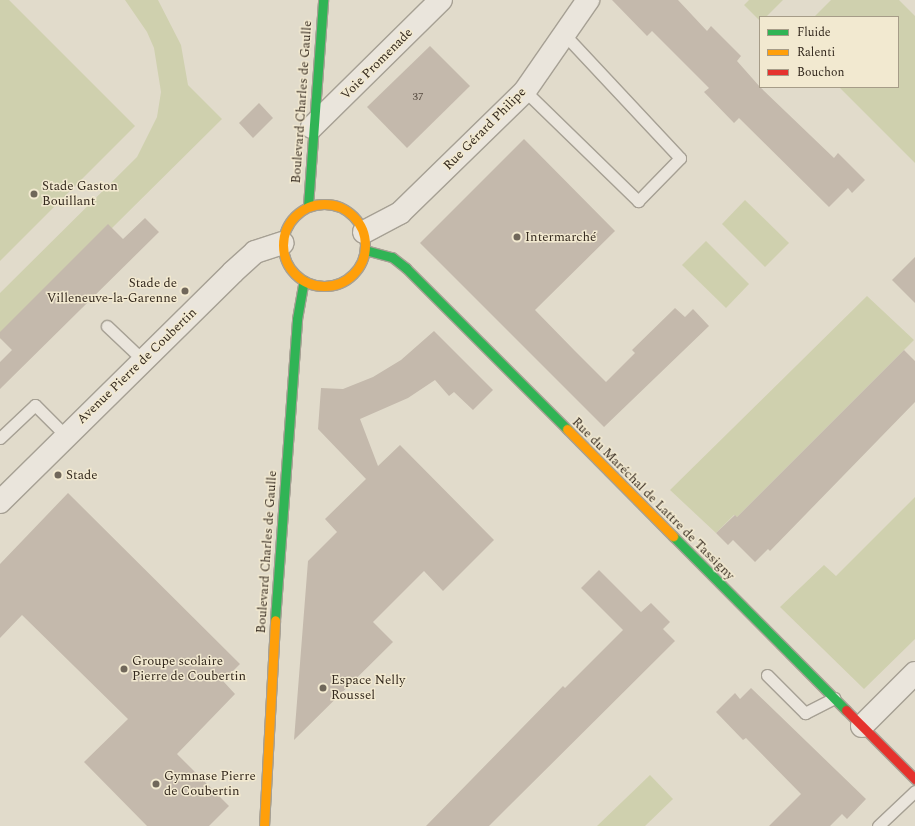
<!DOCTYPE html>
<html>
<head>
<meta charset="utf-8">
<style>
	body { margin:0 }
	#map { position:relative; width:915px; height:826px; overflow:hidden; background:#e1dbcb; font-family:Spectral,serif }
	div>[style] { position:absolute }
	.green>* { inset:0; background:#cfd0ae }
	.building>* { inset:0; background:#c4b9ac }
	.roads { filter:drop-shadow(1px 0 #a6a094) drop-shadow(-1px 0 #a6a094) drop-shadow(0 1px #a6a094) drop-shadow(0 -1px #a6a094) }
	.lane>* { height:11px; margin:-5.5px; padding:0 5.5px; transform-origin:5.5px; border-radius:5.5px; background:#eae5dc }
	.street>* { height:22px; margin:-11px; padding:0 11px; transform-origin:11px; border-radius:11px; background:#eae5dc }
	.fast>* { height:9px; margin:-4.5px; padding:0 4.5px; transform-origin:4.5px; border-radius:4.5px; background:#30b455 }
	.slow>* { height:9px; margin:-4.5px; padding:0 4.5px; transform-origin:4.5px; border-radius:4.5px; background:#ff9f0a }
	.slow>.ring { margin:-4.5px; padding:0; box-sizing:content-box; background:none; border:9px solid #ff9f0a; border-radius:50% }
	.jam>* { height:9px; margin:-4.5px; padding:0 4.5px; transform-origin:4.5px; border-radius:4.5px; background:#e5322d }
	.dots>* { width:11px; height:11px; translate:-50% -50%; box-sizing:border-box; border:2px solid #f2e9d0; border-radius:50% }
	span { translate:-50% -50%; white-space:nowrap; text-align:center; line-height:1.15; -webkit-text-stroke:3px #f2e9d0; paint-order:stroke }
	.number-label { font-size:11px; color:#574c41 }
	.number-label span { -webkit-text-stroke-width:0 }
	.street-label { font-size:13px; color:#33281d }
	.poi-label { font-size:13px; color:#33281d }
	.left { translate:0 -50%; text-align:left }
	.right { translate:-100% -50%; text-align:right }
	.legend { position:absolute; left:759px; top:16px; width:140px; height:72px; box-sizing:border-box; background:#f2e9d0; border:1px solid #a69c88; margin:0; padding:5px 7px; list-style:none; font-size:12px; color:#33281d }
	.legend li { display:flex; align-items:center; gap:8px; height:20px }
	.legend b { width:20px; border:1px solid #a69c88 }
</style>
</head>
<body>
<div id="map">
	<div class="green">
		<div style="clip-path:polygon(0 0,9px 0,135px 126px,0 261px)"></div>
		<div style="clip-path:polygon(125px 0,158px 0,181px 45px,188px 85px,222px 119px,0 339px,0 293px,137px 157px,157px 117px,161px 92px,154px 48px,147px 32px)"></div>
		<div style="clip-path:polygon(749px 0,783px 0,766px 17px,760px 17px,760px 21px,744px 5px)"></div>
		<div style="clip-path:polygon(831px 0,899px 0,915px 16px,915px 163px,839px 87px,898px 87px,898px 17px,814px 17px)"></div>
		<div style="clip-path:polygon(745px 200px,789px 243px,765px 267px,722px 224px)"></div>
		<div style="clip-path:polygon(706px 241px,749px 284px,726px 308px,682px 265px)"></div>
		<div style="clip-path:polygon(867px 296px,914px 340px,737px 517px,734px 515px,716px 533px,670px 490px)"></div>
		<div style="clip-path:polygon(915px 497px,915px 639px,864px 689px,780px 607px,824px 565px,836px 576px)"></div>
		<div style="clip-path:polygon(650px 775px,673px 799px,645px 826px,597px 826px)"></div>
	</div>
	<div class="building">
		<div style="clip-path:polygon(612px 0,678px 0,707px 31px,711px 26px,741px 56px,737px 61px,760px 87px,834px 158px,838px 153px,865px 180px,852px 193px,848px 188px,829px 207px,739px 118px,734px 123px,704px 92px,709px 88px,652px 31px,647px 36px)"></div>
		<div style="clip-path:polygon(430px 46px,470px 86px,407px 148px,367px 107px)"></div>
		<div style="clip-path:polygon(259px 103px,273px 118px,253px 138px,239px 123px)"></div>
		<div style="clip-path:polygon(524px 139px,615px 231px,535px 310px,574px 350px,606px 382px,635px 353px,632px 350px,675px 308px,685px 317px,693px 309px,709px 326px,604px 427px,420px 243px)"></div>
		<div style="clip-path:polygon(145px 218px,159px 232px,0 389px,0 362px,12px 350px,0 338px,0 332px,108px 224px,123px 239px)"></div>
		<div style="clip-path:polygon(915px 257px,915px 303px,892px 280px)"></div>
		<div style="clip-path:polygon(434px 331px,493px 390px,473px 410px,454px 392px,449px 396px,435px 380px,408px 398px,360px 419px,378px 466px,400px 445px,494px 540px,443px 591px,424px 571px,373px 622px,393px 642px,294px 740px,308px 561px,337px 532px,325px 519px,366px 479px,318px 429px,321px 388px,343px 389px,373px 377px,401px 360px)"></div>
		<div style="clip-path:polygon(904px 350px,915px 361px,915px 402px,770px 551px,768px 549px,755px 562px,733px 540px,728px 545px,716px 533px,735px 515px,737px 517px)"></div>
		<div style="clip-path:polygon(68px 493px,240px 664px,223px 681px,235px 694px,177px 754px,229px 806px,209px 826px,147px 826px,84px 762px,128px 719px,22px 615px,0 638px,0 564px)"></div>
		<div style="clip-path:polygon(599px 570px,641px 612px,651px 603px,670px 622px,663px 629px,675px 641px,489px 826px,426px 826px,563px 686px,565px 688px,623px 630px,581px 588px)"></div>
		<div style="clip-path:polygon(751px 688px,866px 799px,847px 819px,842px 814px,830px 826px,769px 826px,801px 794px,746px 738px,743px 740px,716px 712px,735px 693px,740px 699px)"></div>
	</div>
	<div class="roads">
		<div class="lane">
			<div style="left:525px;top:91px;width:158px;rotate:44.2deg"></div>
			<div style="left:638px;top:201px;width:60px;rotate:-45.7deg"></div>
			<div style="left:680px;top:158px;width:170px;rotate:-133.1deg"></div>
			<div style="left:107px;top:326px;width:50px;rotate:43.4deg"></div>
			<div style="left:0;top:438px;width:48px;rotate:-43.3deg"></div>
			<div style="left:35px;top:405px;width:42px;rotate:45deg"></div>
			<div style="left:767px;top:675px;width:54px;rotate:45deg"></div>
			<div style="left:805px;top:713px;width:33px;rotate:-27deg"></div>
			<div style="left:878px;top:826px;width:51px;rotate:-43.4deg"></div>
		</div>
		<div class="street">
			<div style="left:312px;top:127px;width:181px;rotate:-44.6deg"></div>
			<div style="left:364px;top:232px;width:41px;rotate:-27.8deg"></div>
			<div style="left:400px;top:213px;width:175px;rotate:-44.3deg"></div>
			<div style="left:525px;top:91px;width:111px;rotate:-55.3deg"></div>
			<div style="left:0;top:502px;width:327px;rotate:-44.6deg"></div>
			<div style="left:233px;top:272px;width:30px;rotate:-42deg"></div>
			<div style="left:255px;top:252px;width:29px;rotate:-18deg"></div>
			<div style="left:862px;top:726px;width:75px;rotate:-45deg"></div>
		</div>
		<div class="fast">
			<div style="left:308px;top:206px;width:207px;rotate:-85.8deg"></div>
			<div style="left:365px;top:250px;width:28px;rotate:15deg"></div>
			<div style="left:392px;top:257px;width:18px;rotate:38deg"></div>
			<div style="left:406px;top:268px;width:228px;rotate:45deg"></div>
			<div style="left:673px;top:536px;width:245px;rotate:45.2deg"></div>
			<div style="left:275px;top:620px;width:302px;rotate:-85.8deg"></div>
			<div style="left:297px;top:319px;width:39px;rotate:-80deg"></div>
		</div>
		<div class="slow">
			<div class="ring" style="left:283px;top:204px;width:73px;height:73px"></div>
			<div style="left:567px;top:429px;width:151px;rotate:45.3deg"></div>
			<div style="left:264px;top:826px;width:206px;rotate:-86.9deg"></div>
		</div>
		<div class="jam">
			<div style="left:846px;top:710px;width:98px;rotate:45deg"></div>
		</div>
	</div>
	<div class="dots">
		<div style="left:34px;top:194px;background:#70675a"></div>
		<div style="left:517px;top:237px;background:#70675a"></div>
		<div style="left:185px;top:291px;background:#70675a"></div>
		<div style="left:58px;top:475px;background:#70675a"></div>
		<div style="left:124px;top:669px;background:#70675a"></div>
		<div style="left:323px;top:688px;background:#70675a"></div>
		<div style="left:156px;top:784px;background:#70675a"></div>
	</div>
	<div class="number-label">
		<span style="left:418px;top:97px">37</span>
	</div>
	<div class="street-label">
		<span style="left:377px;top:64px;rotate:-45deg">Voie Promenade</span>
		<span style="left:302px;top:102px;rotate:-86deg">Boulevard Charles de Gaulle</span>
		<span style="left:485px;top:129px;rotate:-45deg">Rue Gérard Philipe</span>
		<span style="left:137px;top:366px;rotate:-44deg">Avenue Pierre de Coubertin</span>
		<span style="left:653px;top:499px;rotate:45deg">Rue du Maréchal de Lattre de Tassigny</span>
		<span style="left:267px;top:552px;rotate:-86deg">Boulevard Charles de Gaulle</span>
	</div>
	<div class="poi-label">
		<span class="left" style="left:42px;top:194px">Stade Gaston<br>Bouillant</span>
		<span class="left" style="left:525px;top:237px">Intermarché</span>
		<span class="right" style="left:177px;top:291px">Stade de<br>Villeneuve-la-Garenne</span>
		<span class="left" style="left:66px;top:475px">Stade</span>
		<span class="left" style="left:132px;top:669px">Groupe scolaire<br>Pierre de Coubertin</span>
		<span class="left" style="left:331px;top:688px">Espace Nelly<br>Roussel</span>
		<span class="left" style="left:164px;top:784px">Gymnase Pierre<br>de Coubertin</span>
	</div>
	<ul class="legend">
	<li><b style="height:5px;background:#30b455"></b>Fluide</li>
	<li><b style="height:5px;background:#ff9f0a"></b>Ralenti</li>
	<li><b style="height:5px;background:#e5322d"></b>Bouchon</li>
	</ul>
</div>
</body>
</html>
